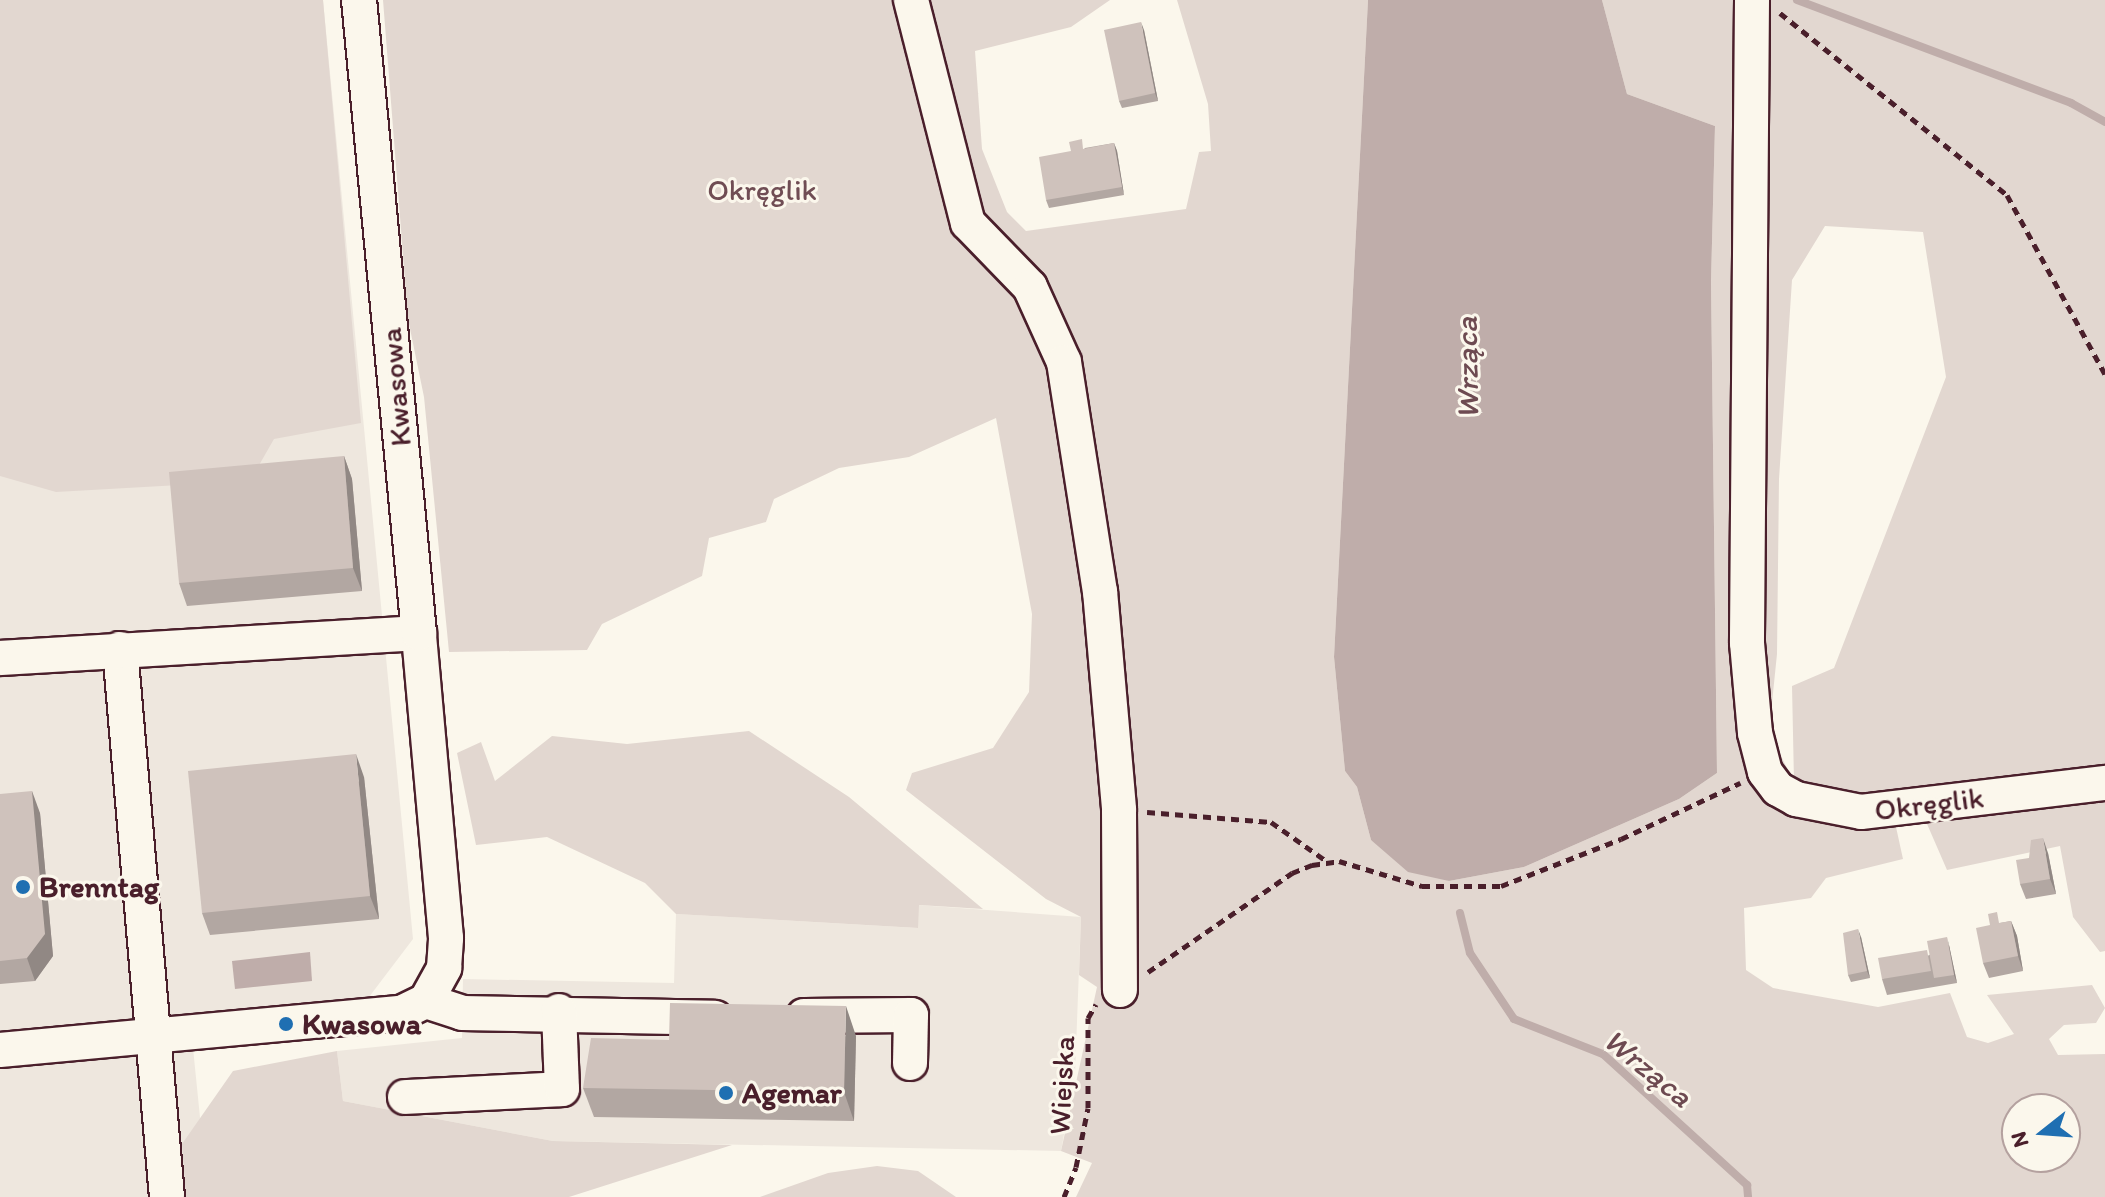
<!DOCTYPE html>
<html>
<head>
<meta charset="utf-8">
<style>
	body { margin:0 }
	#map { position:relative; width:2105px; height:1197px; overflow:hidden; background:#fbf7ec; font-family:Itim,sans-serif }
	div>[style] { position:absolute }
	.built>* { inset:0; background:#eee7de }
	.green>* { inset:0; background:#e2d7d0 }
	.water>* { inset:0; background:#bfadaa }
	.stream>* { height:8px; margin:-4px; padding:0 4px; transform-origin:4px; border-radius:4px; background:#bfadaa }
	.path>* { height:5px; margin-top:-2.5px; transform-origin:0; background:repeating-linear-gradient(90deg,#4a1f2b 0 8px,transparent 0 14px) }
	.roads { filter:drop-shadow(2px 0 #4a1f2b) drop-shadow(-2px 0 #4a1f2b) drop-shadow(0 2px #4a1f2b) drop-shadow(0 -2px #4a1f2b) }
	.minor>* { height:34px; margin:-17px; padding:0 17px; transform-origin:17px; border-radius:17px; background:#fbf7ec }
	.wall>* { inset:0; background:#b2a7a2 }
	.shaded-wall>* { inset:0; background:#918884 }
	.building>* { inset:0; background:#cfc2bc }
	.dots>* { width:22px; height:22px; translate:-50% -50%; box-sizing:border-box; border:4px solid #fbf7ec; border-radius:50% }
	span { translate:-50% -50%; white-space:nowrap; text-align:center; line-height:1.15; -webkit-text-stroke:6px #fbf7ec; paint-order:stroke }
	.park-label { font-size:30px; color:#704d54 }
	.street-label { font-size:30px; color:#4a1f2b }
	.poi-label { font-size:30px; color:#4a1f2b; font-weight:700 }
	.left { translate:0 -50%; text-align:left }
	.water-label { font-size:32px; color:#6d4a51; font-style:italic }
	.north { position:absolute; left:2001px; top:1093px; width:80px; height:80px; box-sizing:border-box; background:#fbf7ec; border:2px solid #b4a19f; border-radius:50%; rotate:253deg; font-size:22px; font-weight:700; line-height:32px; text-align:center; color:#4a1f2b }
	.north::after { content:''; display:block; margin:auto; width:28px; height:36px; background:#1f6fb2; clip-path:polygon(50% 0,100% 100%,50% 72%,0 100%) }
</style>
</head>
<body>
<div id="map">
	<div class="built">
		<div style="clip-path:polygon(0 0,323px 0,413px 939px,369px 997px,190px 1018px,208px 1197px,0 1197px)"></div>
		<div style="clip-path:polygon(918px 905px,1081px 917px,1075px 1074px,1061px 1151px,553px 1141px,343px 1101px,337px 1051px,462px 1038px,463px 979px,674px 983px,676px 914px,917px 928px)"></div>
	</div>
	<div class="green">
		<div style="clip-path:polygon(0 0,323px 0,361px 423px,274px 439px,250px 481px,56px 492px,0 476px)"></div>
		<div style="clip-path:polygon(evenodd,383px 0,1110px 0,1071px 27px,975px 51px,982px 149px,1007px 212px,1026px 231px,1186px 209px,1199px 152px,1211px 151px,1208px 104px,1177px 0,1368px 0,1334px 657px,1345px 771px,1357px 787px,1371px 840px,1449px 881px,1524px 867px,1679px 799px,1717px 773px,1711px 282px,1715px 126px,1627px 94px,1602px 0,2105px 0,2105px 771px,1889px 795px,1903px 859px,1826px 878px,1811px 898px,1744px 908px,1746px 970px,1773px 988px,1878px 1007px,1950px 993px,1967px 1037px,1988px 1043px,2014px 1034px,1987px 995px,2092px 985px,2105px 1008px,2096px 1023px,2064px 1025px,2049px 1039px,2058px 1055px,2105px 1054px,2105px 1197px,1076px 1197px,1092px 1163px,1061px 1151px,1097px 987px,1079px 975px,1081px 917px,1046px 899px,906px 790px,912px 773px,993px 748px,1029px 692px,1032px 614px,996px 418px,909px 457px,839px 468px,774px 499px,766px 522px,709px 538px,702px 576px,602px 624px,587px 650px,449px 652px,424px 397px,408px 319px,383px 0,1825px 226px,1923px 232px,1946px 377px,1834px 668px,1792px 686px,1794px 782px,1769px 732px,1777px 654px,1779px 479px,1792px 280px,1825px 226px,383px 0,2017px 1109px,2065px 1109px,2065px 1157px,2017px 1157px,2017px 1109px)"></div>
		<div style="clip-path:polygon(749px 731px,849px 797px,983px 909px,919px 905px,918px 928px,676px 914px,645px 883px,547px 837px,476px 845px,457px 753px,481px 742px,495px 781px,552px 736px,627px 744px)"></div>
		<div style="clip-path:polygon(2105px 797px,2105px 951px,2100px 952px,2073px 917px,2060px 846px,1947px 870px,1924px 817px)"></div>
		<div style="clip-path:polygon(337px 1051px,343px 1101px,553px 1141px,732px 1145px,569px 1197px,186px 1197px,182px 1144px,233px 1071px)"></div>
		<div style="clip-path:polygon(877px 1166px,918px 1171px,956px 1197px,760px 1197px,828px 1173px)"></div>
	</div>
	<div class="water">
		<div style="clip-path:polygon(1368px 0,1602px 0,1627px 94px,1715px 126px,1711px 282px,1717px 773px,1679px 799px,1524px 867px,1449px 881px,1408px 872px,1371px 840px,1357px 787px,1345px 771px,1334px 657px)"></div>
		<div style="clip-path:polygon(310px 952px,312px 981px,235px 989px,232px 961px)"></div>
	</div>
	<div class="stream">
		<div style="left:1797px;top:0;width:293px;rotate:20.6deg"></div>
		<div style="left:2071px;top:103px;width:39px;rotate:29deg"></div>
		<div style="left:1460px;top:913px;width:41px;rotate:76deg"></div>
		<div style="left:1470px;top:953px;width:79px;rotate:56.3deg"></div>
		<div style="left:1514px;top:1019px;width:96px;rotate:21.5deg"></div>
		<div style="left:1603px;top:1054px;width:195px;rotate:42.3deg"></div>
		<div style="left:1747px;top:1185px;width:12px;rotate:85deg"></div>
	</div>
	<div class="path">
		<div style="left:1780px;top:13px;width:291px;rotate:38.7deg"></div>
		<div style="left:2007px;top:195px;width:204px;rotate:61.3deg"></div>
		<div style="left:1147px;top:812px;width:124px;rotate:4.6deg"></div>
		<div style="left:1271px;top:822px;width:66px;rotate:35.1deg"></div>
		<div style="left:1148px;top:972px;width:175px;rotate:-34.5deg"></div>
		<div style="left:1292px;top:873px;width:22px;rotate:-22deg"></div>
		<div style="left:1312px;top:865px;width:27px;rotate:-8deg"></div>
		<div style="left:1339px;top:861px;width:87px;rotate:16.8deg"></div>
		<div style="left:1422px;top:886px;width:79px"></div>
		<div style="left:1501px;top:886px;width:129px;rotate:-21.4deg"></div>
		<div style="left:1621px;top:839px;width:132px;rotate:-25.2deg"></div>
		<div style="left:1064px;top:1197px;width:32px;rotate:-68deg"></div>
		<div style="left:1076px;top:1167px;width:60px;rotate:-78.5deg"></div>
		<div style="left:1088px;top:1108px;width:90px;rotate:-90deg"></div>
		<div style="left:1088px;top:1018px;width:16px;rotate:-60deg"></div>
	</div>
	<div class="roads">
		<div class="minor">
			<div style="left:911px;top:0;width:230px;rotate:75.7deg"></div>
			<div style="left:968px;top:223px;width:89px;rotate:45.9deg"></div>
			<div style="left:1030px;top:287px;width:82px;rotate:65.6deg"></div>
			<div style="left:1064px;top:362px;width:232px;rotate:81.1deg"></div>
			<div style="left:1100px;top:591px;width:220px;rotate:85deg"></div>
			<div style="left:1119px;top:810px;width:180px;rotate:89.7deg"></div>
			<div style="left:1752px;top:0;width:643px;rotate:90.45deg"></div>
			<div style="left:1747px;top:643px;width:90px;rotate:84.9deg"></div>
			<div style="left:1755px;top:733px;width:40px;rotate:75.6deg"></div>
			<div style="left:1765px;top:772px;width:21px;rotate:53deg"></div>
			<div style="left:1778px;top:789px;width:21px;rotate:29deg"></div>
			<div style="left:1796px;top:799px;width:66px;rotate:11.3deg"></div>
			<div style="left:1861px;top:812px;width:246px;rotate:-6.8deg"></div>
			<div style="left:120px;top:649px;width:550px;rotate:85.1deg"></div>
			<div style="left:0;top:658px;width:420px;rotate:-3.4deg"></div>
			<div style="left:426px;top:1001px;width:38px;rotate:18deg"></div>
			<div style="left:462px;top:1013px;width:253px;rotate:1.1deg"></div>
			<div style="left:804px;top:1016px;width:107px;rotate:-0.5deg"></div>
			<div style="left:911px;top:1015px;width:48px;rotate:91.2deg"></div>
			<div style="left:0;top:1050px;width:403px;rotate:-5.3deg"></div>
			<div style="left:401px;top:1013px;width:28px;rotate:-26deg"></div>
			<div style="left:426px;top:1001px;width:38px;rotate:-61deg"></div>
			<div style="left:444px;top:968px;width:30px;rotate:-86deg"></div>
			<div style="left:446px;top:938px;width:306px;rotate:-95.1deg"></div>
			<div style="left:419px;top:633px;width:636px;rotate:-95.41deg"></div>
			<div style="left:405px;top:1097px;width:157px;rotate:-2.9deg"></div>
			<div style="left:562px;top:1089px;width:78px;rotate:-92.2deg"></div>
		</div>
	</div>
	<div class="wall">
		<div style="clip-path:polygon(1144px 30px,1158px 101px,1122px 108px,1119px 101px)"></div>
		<div style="clip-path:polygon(1114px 143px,1117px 151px,1124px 195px,1049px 208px,1046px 200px,1085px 148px)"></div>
		<div style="clip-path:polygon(344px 456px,352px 479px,362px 591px,187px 606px,179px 583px)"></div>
		<div style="clip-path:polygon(364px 777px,379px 919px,210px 935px,202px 913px)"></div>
		<div style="clip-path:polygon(0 794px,40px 813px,53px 956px,35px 981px,0 984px)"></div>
		<div style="clip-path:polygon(2048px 853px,2056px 894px,2026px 899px,2020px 884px,2029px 858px)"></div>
		<div style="clip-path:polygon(2011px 921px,2017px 936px,2023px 971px,1989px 978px,1983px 963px,2000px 923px)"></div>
		<div style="clip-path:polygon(1861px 937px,1870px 978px,1851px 982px,1848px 975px)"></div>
		<div style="clip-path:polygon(1949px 945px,1957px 983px,1887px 995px,1882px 979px)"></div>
		<div style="clip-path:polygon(856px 1036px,854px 1121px,594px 1117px,583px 1088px,669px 1040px)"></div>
	</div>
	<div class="shaded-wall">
		<div style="clip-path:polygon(1141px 22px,1144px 30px,1158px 101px,1155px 93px)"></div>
		<div style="clip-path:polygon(1114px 143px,1117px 151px,1124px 195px,1122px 187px)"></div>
		<div style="clip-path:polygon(344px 456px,352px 479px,362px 591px,353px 568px)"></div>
		<div style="clip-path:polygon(356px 754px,364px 777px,379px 919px,370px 896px)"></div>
		<div style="clip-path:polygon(32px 791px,40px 813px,53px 956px,35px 981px,27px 958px)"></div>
		<div style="clip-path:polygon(2043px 838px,2048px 853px,2056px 894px,2050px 879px)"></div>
		<div style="clip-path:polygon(2011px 921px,2017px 936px,2023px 971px,2018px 956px)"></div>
		<div style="clip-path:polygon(1858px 929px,1861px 937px,1870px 978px,1867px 971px)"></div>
		<div style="clip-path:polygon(1947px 937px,1949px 945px,1957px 983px,1954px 975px)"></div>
		<div style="clip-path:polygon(846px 1006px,856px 1036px,854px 1121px,844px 1092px)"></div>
	</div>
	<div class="building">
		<div style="clip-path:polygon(1141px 22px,1155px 93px,1119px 101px,1104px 30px)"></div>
		<div style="clip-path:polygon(1082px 139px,1083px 149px,1114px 143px,1122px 187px,1046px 200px,1039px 157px,1071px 151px,1069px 142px)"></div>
		<div style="clip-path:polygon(344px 456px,353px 568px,179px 583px,169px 472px)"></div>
		<div style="clip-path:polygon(356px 754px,370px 896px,202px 913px,188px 771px)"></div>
		<div style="clip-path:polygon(32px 791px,45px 934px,27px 958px,0 961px,0 794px)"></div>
		<div style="clip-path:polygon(2043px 838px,2050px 879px,2020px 884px,2016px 860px,2029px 858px,2031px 840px)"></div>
		<div style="clip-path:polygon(1997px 912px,1999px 923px,2011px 921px,2018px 956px,1983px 963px,1976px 928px,1990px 925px,1988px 914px)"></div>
		<div style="clip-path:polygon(1858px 929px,1867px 971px,1848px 975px,1843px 933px)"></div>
		<div style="clip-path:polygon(1947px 937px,1954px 975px,1934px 978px,1927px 941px)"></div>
		<div style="clip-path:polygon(1927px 950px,1931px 971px,1882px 979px,1878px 958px)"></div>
		<div style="clip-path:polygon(670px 1003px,846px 1006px,844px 1092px,583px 1088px,591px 1038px,669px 1040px)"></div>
	</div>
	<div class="dots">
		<div style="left:23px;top:887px;background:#1f6fb2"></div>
		<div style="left:286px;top:1024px;background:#1f6fb2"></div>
		<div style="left:726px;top:1093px;background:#1f6fb2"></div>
	</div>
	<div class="park-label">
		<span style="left:762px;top:190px">Okręglik</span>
	</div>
	<div class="street-label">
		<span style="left:396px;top:387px;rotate:-95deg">Kwasowa</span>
		<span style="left:1929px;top:804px;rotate:-7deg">Okręglik</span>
		<span style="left:1062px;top:1085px;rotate:-87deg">Wiejska</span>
	</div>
	<div class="poi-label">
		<span class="left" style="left:39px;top:887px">Brenntag</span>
		<span class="left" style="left:302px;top:1024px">Kwasowa</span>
		<span class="left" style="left:742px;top:1093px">Agemar</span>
	</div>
	<div class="water-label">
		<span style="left:1467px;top:368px;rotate:-91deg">Wrząca</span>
		<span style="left:1648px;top:1068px;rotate:39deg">Wrząca</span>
	</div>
	<div class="north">N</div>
</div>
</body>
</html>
